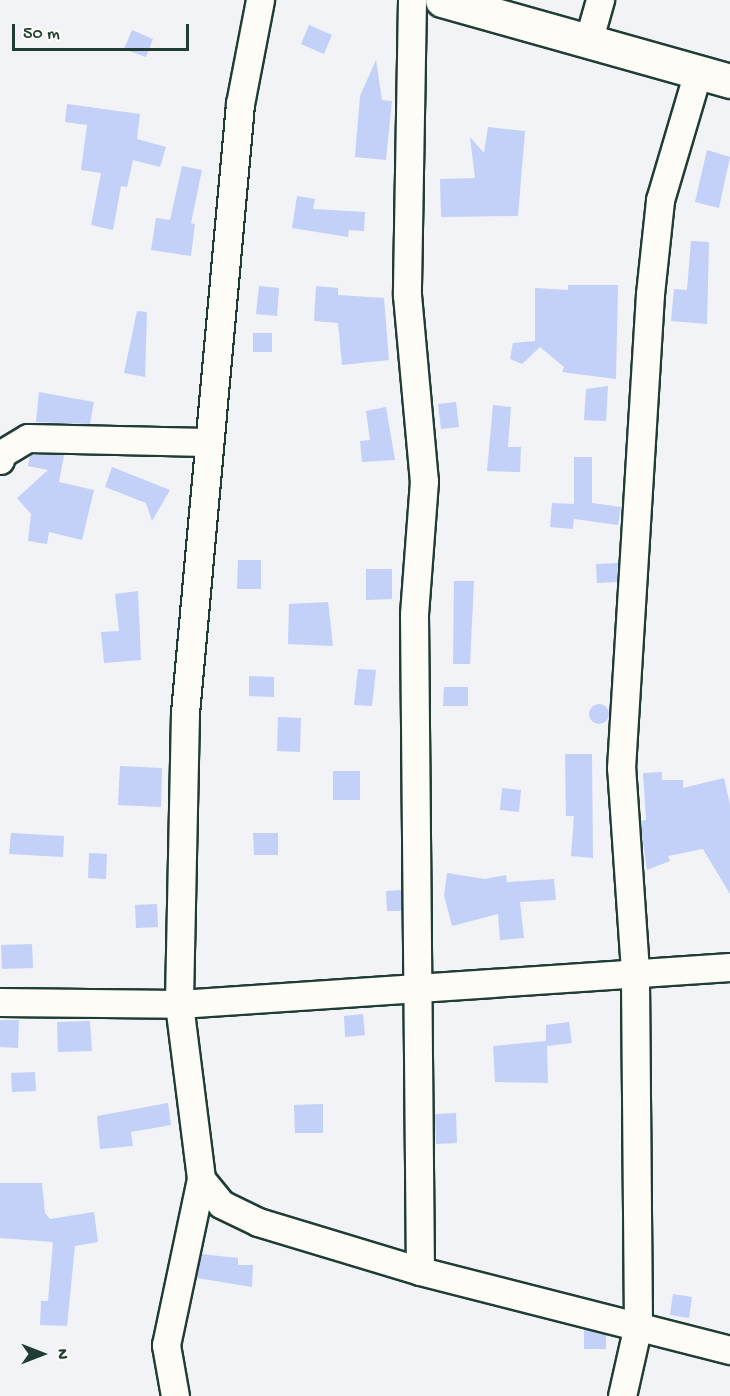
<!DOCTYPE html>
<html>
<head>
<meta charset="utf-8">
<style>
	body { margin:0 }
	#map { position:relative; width:730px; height:1396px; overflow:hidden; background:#f1f3f7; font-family:"Gochi Hand",sans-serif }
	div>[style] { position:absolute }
	.building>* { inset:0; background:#c3d0f7 }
	.round { border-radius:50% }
	.roads { filter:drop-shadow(2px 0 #1f3d34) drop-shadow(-2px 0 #1f3d34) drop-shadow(0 2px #1f3d34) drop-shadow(0 -2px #1f3d34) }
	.street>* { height:27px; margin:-13.5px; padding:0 13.5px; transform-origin:13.5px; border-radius:13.5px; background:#fdfcf7 }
	.secondary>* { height:33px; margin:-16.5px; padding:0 16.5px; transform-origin:16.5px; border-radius:16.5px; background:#fdfcf7 }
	span { translate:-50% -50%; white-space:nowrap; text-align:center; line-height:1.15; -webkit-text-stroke:4.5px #fdfcf7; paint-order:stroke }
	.north { position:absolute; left:12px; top:1324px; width:60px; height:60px; -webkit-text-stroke:4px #fdfcf7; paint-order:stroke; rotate:90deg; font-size:16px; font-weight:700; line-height:24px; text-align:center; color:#1f3d34 }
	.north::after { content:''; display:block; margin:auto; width:21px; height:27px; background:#1f3d34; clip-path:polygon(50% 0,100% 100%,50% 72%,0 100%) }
	.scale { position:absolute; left:12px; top:24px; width:177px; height:27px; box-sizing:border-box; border:3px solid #1f3d34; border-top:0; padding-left:8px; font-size:18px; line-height:21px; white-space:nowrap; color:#1f3d34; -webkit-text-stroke:4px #fdfcf7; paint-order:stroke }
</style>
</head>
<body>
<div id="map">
	<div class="building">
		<div style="clip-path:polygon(309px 25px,332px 35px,324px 54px,301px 44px)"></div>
		<div style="clip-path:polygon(132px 30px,153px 39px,146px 57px,124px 49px)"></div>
		<div style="clip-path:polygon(376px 60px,382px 100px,392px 101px,386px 160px,355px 157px,360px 96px)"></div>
		<div style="clip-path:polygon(67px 104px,140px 114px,137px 139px,166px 147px,160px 167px,133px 160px,127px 187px,121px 186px,113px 230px,91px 225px,101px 173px,81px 170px,87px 125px,65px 122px)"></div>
		<div style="clip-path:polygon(488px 127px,525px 131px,518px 216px,441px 217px,440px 179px,475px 178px,470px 137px,484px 153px)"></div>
		<div style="clip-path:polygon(707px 150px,730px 157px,719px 208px,695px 202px)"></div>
		<div style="clip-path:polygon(182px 166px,202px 170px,191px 223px,195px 224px,191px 256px,151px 250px,156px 218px,170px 220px)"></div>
		<div style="clip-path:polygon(297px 196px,315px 199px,313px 209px,365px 212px,364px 231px,349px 230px,348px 237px,292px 228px)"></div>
		<div style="clip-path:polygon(691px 241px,709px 242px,707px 324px,671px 321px,674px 289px,687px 290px)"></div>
		<div style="clip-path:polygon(568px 285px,618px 285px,616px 379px,562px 372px,564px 367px,540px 347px,522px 364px,510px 359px,513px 343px,535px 341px,535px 288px,568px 290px)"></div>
		<div style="clip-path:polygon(259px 286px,279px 288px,277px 316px,256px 314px)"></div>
		<div style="clip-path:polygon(316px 286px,338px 288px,338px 295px,384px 298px,389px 360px,342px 365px,338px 323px,314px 321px)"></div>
		<div style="clip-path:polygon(137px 311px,147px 312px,145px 377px,124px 373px)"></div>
		<div style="clip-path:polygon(253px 333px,272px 333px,272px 352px,253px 352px)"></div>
		<div style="clip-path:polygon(608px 386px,606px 421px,584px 420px,586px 389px)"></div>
		<div style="clip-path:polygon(39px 392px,94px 402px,90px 424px,36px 422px)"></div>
		<div style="clip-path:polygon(456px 402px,459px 427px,441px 429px,438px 404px)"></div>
		<div style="clip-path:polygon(493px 405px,511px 407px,508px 447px,521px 447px,520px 472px,487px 471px)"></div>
		<div style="clip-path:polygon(386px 407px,395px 460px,362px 462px,360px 441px,370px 440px,366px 411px)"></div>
		<div style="clip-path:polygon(30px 455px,64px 455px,59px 482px,94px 490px,82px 540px,49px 532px,47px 544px,28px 541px,31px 514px,17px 498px,48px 470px,28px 466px)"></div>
		<div style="clip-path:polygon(574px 457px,592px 457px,592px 503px,621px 507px,618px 525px,574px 519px,574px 514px,573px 529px,550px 527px,552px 503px,574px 504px)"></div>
		<div style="clip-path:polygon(112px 467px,170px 490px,152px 521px,146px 503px,105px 487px)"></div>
		<div style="clip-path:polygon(238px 560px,261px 560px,261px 589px,237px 589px)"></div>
		<div style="clip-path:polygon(618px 563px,617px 582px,597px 583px,596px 564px)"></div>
		<div style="clip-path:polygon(366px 569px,392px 569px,392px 599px,366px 600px)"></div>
		<div style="clip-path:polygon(454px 581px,474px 581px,470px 664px,453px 664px)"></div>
		<div style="clip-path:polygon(138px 591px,141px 660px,104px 663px,101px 632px,119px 631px,115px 594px)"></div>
		<div style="clip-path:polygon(328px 602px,333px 646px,288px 644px,289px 604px)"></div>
		<div style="clip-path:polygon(358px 669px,376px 670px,372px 706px,354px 705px)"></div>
		<div style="clip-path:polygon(249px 676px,274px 677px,274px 697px,249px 696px)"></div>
		<div style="clip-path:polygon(444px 687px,468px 687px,468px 706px,443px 706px)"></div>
		<div class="round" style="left:589px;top:704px;width:20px;height:20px"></div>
		<div style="clip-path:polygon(278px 717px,301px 718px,300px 752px,277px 751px)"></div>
		<div style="clip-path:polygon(565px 754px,592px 754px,593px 858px,571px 856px,574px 816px,566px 816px)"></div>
		<div style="clip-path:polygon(120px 766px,162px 768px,161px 807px,118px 805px)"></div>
		<div style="clip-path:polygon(333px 771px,360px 771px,360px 800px,333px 800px)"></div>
		<div style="clip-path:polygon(662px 772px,662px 780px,683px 780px,683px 788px,724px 778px,730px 805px,730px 894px,703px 849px,668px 856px,670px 861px,647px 870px,640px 821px,646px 820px,643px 773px)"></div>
		<div style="clip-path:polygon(502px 788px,521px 790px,519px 812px,500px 810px)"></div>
		<div style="clip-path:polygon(11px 833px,64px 836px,63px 857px,9px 854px)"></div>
		<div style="clip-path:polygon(253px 833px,278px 833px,278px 855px,254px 855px)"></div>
		<div style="clip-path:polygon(89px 853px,107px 854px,106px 879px,88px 878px)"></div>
		<div style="clip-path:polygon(447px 873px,485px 879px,506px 875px,507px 882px,554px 879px,556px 900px,520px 902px,524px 938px,500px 940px,498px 914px,452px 926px,444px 895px)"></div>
		<div style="clip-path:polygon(401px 890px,401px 911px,387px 911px,386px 891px)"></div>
		<div style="clip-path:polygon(157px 904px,158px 927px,136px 928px,135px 905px)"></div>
		<div style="clip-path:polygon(32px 944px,33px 968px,2px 969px,1px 945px)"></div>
		<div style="clip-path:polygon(363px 1014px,365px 1035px,345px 1037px,344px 1016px)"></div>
		<div style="clip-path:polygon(0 1020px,19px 1020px,18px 1048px,0 1047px)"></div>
		<div style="clip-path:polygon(90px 1021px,92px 1051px,58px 1052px,57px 1022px)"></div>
		<div style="clip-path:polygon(569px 1022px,572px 1043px,547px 1046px,548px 1083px,495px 1082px,493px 1046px,546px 1041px,546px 1025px)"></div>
		<div style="clip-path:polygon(35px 1072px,36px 1091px,12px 1092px,11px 1073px)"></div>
		<div style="clip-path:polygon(168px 1103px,171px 1125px,131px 1132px,133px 1146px,100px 1149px,97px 1116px)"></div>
		<div style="clip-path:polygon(323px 1104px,323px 1133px,295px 1133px,294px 1105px)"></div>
		<div style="clip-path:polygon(456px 1113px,457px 1143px,436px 1144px,435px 1114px)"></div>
		<div style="clip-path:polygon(0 1183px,42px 1183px,45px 1213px,50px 1219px,94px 1212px,98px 1242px,75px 1246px,67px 1326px,40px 1325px,41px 1301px,48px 1301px,53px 1242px,0 1238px)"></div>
		<div style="clip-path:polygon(201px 1254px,238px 1258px,238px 1265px,253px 1265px,252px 1287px,197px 1278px)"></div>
		<div style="clip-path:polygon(673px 1294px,692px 1297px,689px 1318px,670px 1315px)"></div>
		<div style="clip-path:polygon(584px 1329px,606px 1335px,606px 1349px,584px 1349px)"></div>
	</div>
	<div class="roads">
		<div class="street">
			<div style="left:260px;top:0;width:106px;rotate:100.9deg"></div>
			<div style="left:240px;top:104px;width:611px;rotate:95.16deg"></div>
			<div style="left:185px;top:713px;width:291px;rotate:91.2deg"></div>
			<div style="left:179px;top:1004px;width:176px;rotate:82.8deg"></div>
			<div style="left:201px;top:1179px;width:32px;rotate:51deg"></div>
			<div style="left:221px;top:1204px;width:41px;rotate:25.9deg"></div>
			<div style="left:258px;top:1222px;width:169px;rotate:16.8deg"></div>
			<div style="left:420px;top:1271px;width:320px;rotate:14.3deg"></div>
			<div style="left:412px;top:0;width:295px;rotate:91deg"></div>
			<div style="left:407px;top:295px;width:187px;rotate:84.8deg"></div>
			<div style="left:424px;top:481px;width:134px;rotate:94.3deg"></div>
			<div style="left:414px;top:615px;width:656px;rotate:89.48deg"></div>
			<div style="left:588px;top:42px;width:44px;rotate:-74.1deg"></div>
			<div style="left:0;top:460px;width:6px;rotate:-81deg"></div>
			<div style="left:1px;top:454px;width:31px;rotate:-31deg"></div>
			<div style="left:28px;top:438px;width:178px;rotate:1.3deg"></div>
			<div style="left:0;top:1002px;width:179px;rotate:0.6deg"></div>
			<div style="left:179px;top:1004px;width:552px;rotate:-3.84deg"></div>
			<div style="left:175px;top:1396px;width:52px;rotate:-100deg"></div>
			<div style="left:166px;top:1345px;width:170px;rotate:-78.1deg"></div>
			<div style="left:622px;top:1396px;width:73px;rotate:-77.3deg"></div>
			<div style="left:638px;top:1325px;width:354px;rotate:-90.5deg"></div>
			<div style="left:635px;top:971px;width:203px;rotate:-93.9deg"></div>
			<div style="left:621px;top:768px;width:475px;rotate:-86.5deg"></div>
			<div style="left:650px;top:294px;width:95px;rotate:-83.9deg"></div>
			<div style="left:660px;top:200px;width:134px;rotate:-73.5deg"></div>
		</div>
		<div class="secondary">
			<div style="left:442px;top:0;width:299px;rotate:15.7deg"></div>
		</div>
	</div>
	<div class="north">N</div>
	<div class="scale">50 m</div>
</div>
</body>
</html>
